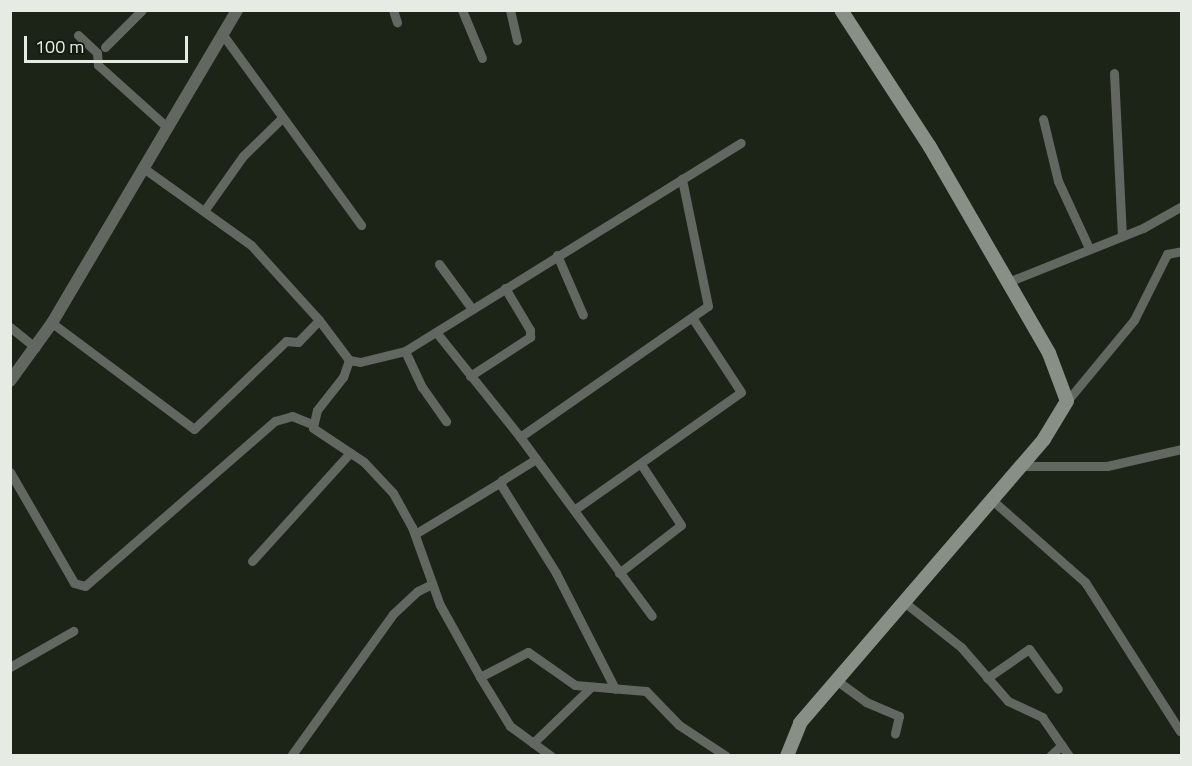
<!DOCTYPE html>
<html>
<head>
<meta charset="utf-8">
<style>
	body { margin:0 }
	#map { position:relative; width:1192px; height:766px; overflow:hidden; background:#1c2418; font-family:"Titillium Web",sans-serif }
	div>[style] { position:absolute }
	.minor>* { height:9px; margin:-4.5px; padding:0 4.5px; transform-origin:4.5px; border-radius:4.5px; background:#636761 }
	.tertiary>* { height:12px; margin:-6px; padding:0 6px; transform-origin:6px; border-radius:6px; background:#636761 }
	.secondary>* { height:14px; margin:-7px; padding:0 7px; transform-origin:7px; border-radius:7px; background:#888f86 }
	span { translate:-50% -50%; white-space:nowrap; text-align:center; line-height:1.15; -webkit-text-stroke:4.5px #131b0f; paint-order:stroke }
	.frame { position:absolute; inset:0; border:12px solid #e6ebe3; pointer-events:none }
	.scale { position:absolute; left:24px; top:36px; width:164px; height:27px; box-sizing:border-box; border:3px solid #e6ebe3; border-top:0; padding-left:8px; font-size:18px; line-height:21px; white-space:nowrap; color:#e6ebe3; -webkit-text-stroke:4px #131b0f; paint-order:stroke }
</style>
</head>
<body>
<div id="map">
	<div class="minor">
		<div style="left:393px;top:10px;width:13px;rotate:72deg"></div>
		<div style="left:462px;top:10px;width:52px;rotate:67.4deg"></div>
		<div style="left:510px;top:10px;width:31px;rotate:77deg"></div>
		<div style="left:78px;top:35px;width:26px;rotate:43deg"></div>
		<div style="left:97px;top:53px;width:12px;rotate:85deg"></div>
		<div style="left:98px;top:65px;width:94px;rotate:42deg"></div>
		<div style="left:223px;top:35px;width:235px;rotate:54deg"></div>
		<div style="left:105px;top:47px;width:52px;rotate:-45deg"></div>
		<div style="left:1114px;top:73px;width:162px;rotate:87.2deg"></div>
		<div style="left:1043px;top:119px;width:64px;rotate:76.4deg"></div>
		<div style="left:1058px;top:181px;width:74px;rotate:65.2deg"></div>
		<div style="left:142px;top:167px;width:134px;rotate:35.6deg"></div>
		<div style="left:251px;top:245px;width:101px;rotate:47.8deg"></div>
		<div style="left:319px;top:320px;width:50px;rotate:53.1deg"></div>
		<div style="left:349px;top:360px;width:11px;rotate:10deg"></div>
		<div style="left:360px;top:362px;width:46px;rotate:-13.7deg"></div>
		<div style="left:405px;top:351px;width:395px;rotate:-31.8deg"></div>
		<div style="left:204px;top:211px;width:67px;rotate:-54.7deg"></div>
		<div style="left:243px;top:156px;width:54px;rotate:-44.3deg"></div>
		<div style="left:557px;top:255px;width:65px;rotate:66.6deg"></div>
		<div style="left:439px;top:264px;width:56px;rotate:53.7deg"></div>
		<div style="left:1008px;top:282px;width:145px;rotate:-21.8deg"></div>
		<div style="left:1143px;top:228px;width:45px;rotate:-29.4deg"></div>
		<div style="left:52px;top:323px;width:177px;rotate:36.7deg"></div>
		<div style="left:194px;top:429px;width:127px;rotate:-43.7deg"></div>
		<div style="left:286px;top:341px;width:12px;rotate:5deg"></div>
		<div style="left:298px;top:342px;width:30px;rotate:-46deg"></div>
		<div style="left:10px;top:327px;width:33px;rotate:39deg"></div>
		<div style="left:436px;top:332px;width:134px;rotate:51.3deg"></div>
		<div style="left:520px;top:437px;width:222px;rotate:53.6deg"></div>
		<div style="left:405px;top:351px;width:40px;rotate:65deg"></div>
		<div style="left:422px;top:387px;width:42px;rotate:54.8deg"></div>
		<div style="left:349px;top:360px;width:18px;rotate:109deg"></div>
		<div style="left:343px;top:377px;width:42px;rotate:128.2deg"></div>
		<div style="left:317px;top:410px;width:18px;rotate:103deg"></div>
		<div style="left:313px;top:428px;width:61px;rotate:33.7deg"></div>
		<div style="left:364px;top:462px;width:42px;rotate:46.9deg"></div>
		<div style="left:393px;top:493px;width:39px;rotate:61deg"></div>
		<div style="left:412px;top:527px;width:83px;rotate:70.3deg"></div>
		<div style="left:440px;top:605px;width:82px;rotate:60.9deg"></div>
		<div style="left:480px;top:677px;width:57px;rotate:58.5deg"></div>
		<div style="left:510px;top:726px;width:51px;rotate:36.2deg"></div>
		<div style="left:470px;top:376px;width:72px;rotate:-33deg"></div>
		<div style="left:530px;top:337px;width:7px;rotate:-90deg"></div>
		<div style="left:530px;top:330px;width:49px;rotate:-120.8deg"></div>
		<div style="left:1067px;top:401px;width:105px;rotate:-50.4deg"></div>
		<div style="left:1134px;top:320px;width:74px;rotate:-63.4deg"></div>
		<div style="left:1167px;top:254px;width:15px;rotate:-11deg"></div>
		<div style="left:520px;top:437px;width:229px;rotate:-34.9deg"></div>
		<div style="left:708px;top:306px;width:130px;rotate:-101.6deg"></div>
		<div style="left:536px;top:459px;width:40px;rotate:148deg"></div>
		<div style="left:502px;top:480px;width:5px;rotate:101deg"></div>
		<div style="left:501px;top:485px;width:104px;rotate:58deg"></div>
		<div style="left:556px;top:573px;width:130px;rotate:63deg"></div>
		<div style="left:1021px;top:466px;width:86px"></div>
		<div style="left:1107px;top:466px;width:77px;rotate:-12.8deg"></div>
		<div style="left:10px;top:472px;width:128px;rotate:60deg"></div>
		<div style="left:74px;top:583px;width:11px;rotate:15deg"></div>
		<div style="left:85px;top:586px;width:252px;rotate:-41deg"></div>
		<div style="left:275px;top:421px;width:18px;rotate:-16deg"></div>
		<div style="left:292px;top:416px;width:22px;rotate:22deg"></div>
		<div style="left:992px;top:500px;width:124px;rotate:41.4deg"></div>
		<div style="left:1085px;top:582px;width:177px;rotate:57.5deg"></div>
		<div style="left:574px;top:510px;width:204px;rotate:-35.2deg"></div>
		<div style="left:741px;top:392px;width:87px;rotate:-123.3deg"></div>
		<div style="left:415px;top:534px;width:100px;rotate:-31.2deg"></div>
		<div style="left:252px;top:561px;width:146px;rotate:-47.8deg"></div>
		<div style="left:619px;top:573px;width:78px;rotate:-37.7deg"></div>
		<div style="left:681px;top:525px;width:73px;rotate:-123.3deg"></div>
		<div style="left:904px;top:602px;width:73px;rotate:38.3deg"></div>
		<div style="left:961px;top:647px;width:72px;rotate:49deg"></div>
		<div style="left:1008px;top:701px;width:38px;rotate:25deg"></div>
		<div style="left:1042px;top:717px;width:47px;rotate:55.3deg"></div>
		<div style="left:10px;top:667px;width:73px;rotate:-29.7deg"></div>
		<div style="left:480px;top:677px;width:54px;rotate:-27.5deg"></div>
		<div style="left:528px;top:652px;width:57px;rotate:35.1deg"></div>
		<div style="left:575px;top:685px;width:71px;rotate:4.8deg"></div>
		<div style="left:646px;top:691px;width:47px;rotate:45.9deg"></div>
		<div style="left:679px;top:725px;width:56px;rotate:33.4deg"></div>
		<div style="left:987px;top:678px;width:51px;rotate:-34.6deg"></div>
		<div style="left:1029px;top:649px;width:49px;rotate:54.1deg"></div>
		<div style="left:836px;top:680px;width:37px;rotate:36deg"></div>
		<div style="left:866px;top:702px;width:36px;rotate:23deg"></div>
		<div style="left:899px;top:716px;width:18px;rotate:103deg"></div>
		<div style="left:533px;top:743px;width:79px;rotate:-44deg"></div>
		<div style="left:291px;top:756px;width:175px;rotate:-54.3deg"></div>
		<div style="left:393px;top:614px;width:34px;rotate:-43deg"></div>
		<div style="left:418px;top:591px;width:16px;rotate:-27deg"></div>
		<div style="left:1050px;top:756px;width:16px;rotate:-43deg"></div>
	</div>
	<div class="tertiary">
		<div style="left:10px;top:381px;width:72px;rotate:-54.1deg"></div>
		<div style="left:52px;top:323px;width:364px;rotate:-59.4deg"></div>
	</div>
	<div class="secondary">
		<div style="left:787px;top:756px;width:35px;rotate:-68deg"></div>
		<div style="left:800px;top:723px;width:374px;rotate:-49.3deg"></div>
		<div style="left:1044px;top:439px;width:44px;rotate:-58.8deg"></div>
		<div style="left:1067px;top:401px;width:51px;rotate:-110.6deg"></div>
		<div style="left:1049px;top:353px;width:238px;rotate:-120deg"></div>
		<div style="left:930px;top:147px;width:163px;rotate:-123deg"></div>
	</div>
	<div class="frame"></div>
	<div class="scale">100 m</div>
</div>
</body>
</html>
